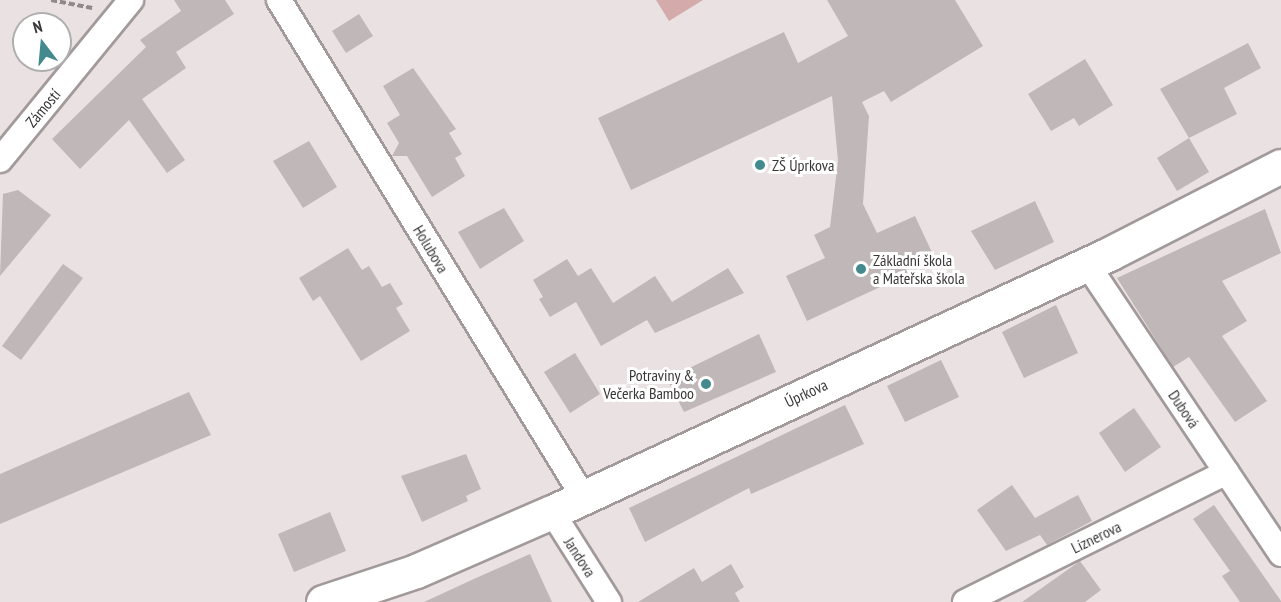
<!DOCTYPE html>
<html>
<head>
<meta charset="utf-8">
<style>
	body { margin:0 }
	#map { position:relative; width:1281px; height:602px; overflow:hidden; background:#eae2e2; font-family:"PT Sans Narrow",sans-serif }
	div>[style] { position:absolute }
	.green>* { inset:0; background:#d4abaa }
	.building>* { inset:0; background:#c0b8b8 }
	.path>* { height:4px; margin-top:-2px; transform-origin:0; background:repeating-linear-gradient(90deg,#908a8a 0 6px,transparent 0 9px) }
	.roads { filter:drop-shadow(2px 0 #a29a9a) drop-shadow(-2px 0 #a29a9a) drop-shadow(0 2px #a29a9a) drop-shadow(0 -2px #a29a9a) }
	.street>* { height:24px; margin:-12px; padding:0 12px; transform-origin:12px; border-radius:12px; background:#fff }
	.secondary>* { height:33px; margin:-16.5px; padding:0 16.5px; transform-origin:16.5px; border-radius:16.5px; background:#fff }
	.dots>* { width:16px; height:16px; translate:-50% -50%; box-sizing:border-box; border:3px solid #fff; border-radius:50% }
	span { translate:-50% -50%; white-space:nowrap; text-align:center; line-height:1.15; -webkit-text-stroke:6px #fff; paint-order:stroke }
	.street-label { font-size:16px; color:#393636 }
	.poi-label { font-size:16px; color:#393636 }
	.left { translate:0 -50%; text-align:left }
	.right { translate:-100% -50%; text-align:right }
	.north { position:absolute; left:12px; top:12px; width:60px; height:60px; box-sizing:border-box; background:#fff; border:2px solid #b0afaf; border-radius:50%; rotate:344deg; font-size:16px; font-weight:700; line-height:24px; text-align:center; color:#393636 }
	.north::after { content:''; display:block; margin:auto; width:21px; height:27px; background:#438a8e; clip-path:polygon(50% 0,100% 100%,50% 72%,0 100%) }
</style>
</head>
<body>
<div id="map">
	<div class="green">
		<div style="clip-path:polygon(656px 0,703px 0,669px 21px)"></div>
	</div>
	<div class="building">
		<div style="clip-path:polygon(174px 0,225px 0,234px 14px,176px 52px,186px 68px,142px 99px,185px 160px,167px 173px,129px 120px,80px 169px,52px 139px,146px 47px,140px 40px,181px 11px)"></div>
		<div style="clip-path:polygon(827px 0,955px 0,983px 46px,891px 102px,884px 91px,862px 102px,869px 116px,863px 204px,877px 233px,915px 216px,936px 261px,807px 321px,786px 276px,825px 258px,814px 235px,830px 227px,838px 161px,832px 96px,631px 190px,598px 118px,784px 32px,798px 63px,848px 36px)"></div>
		<div style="clip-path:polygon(359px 14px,373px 36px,346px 53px,332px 31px)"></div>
		<div style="clip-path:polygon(1248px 43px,1261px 68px,1224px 88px,1237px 114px,1189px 138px,1160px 89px)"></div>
		<div style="clip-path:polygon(1085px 59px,1113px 105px,1079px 126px,1074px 118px,1051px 131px,1028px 94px)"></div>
		<div style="clip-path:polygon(413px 68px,456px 129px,449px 133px,462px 154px,455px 158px,465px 176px,432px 197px,407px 156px,392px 156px,399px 143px,387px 123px,400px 115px,383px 86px)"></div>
		<div style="clip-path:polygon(1189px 138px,1209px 172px,1177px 191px,1157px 158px)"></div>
		<div style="clip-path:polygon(309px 141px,337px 187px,303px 208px,273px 161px)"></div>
		<div style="clip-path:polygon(18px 190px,51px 215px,0 276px,3px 194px)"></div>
		<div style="clip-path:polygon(1035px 201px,1054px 242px,995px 270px,971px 231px)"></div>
		<div style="clip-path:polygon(504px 208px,524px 241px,480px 269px,458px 232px)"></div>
		<div style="clip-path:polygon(1265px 209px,1281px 253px,1222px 281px,1247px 321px,1222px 336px,1267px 401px,1235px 422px,1189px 357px,1173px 367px,1117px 278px)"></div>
		<div style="clip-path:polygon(348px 248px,362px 270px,369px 266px,382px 287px,390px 283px,403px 304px,396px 308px,410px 331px,361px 361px,320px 296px,313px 301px,299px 278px)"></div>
		<div style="clip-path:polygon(567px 259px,578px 276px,591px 268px,613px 303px,655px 276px,672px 302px,728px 268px,744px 293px,655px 333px,647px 320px,601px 346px,576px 302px,550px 317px,539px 299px,543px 297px,533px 280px)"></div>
		<div style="clip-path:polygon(63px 264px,83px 278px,21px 360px,2px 346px)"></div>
		<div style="clip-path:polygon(1056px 305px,1078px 353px,1024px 378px,1002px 332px)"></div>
		<div style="clip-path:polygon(759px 334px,776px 372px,684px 412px,667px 379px)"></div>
		<div style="clip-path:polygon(575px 353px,600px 394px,570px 413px,544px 372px)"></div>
		<div style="clip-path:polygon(941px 360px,959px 397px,905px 422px,887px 386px)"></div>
		<div style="clip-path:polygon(189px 392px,211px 435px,0 524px,0 474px)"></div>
		<div style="clip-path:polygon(845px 405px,864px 444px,751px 494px,749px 488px,645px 542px,629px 508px)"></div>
		<div style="clip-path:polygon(1134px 408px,1161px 447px,1125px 472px,1099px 433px)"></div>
		<div style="clip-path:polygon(466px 454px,481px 489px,466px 496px,468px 501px,422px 522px,401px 476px)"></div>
		<div style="clip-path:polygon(1012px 485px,1035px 518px,1078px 495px,1092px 521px,1047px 545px,1040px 535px,1006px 551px,977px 510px)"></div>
		<div style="clip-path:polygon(1214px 505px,1281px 601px,1281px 602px,1240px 602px,1222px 576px,1230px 571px,1193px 519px)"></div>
		<div style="clip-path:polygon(330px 512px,346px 551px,294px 572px,278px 534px)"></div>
		<div style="clip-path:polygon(530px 554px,552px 602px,424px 602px,476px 578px)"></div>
		<div style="clip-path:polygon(1080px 561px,1101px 590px,1085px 602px,1022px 602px)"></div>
		<div style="clip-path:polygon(731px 564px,744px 587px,735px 593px,740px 602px,638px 602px,694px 568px,702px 582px)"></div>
	</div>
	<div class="path">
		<div style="left:51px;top:0;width:42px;rotate:11deg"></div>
	</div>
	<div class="roads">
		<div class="street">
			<div style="left:279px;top:0;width:584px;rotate:58.51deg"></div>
			<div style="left:0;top:160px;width:207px;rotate:-50.7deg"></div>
			<div style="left:1087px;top:264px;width:349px;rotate:56.2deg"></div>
			<div style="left:552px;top:512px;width:107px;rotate:57.7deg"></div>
			<div style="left:965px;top:602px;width:292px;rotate:-26.4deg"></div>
		</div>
		<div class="secondary">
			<div style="left:323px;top:602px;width:98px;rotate:-18.4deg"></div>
			<div style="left:416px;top:571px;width:148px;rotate:-23.5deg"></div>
			<div style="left:552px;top:512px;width:614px;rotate:-24.85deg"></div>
			<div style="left:1109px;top:254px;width:193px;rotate:-27.1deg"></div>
		</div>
	</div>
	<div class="dots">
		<div style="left:760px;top:165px;background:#438a8e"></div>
		<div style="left:861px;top:269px;background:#438a8e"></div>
		<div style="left:706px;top:384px;background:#438a8e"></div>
	</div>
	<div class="street-label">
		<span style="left:43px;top:108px;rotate:-50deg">Zámostí</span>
		<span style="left:431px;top:249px;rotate:59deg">Holubova</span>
		<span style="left:806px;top:393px;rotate:-25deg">Úprkova</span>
		<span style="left:1184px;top:409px;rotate:56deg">Dubová</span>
		<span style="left:1096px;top:537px;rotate:-26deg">Líznerova</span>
		<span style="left:580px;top:557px;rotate:57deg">Jandova</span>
	</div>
	<div class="poi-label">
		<span class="left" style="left:772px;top:165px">ZŠ Úprkova</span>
		<span class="left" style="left:873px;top:269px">Základní škola<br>a Mateřska škola</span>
		<span class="right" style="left:694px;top:384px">Potraviny &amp;<br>Večerka Bamboo</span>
	</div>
	<div class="north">N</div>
</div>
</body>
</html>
